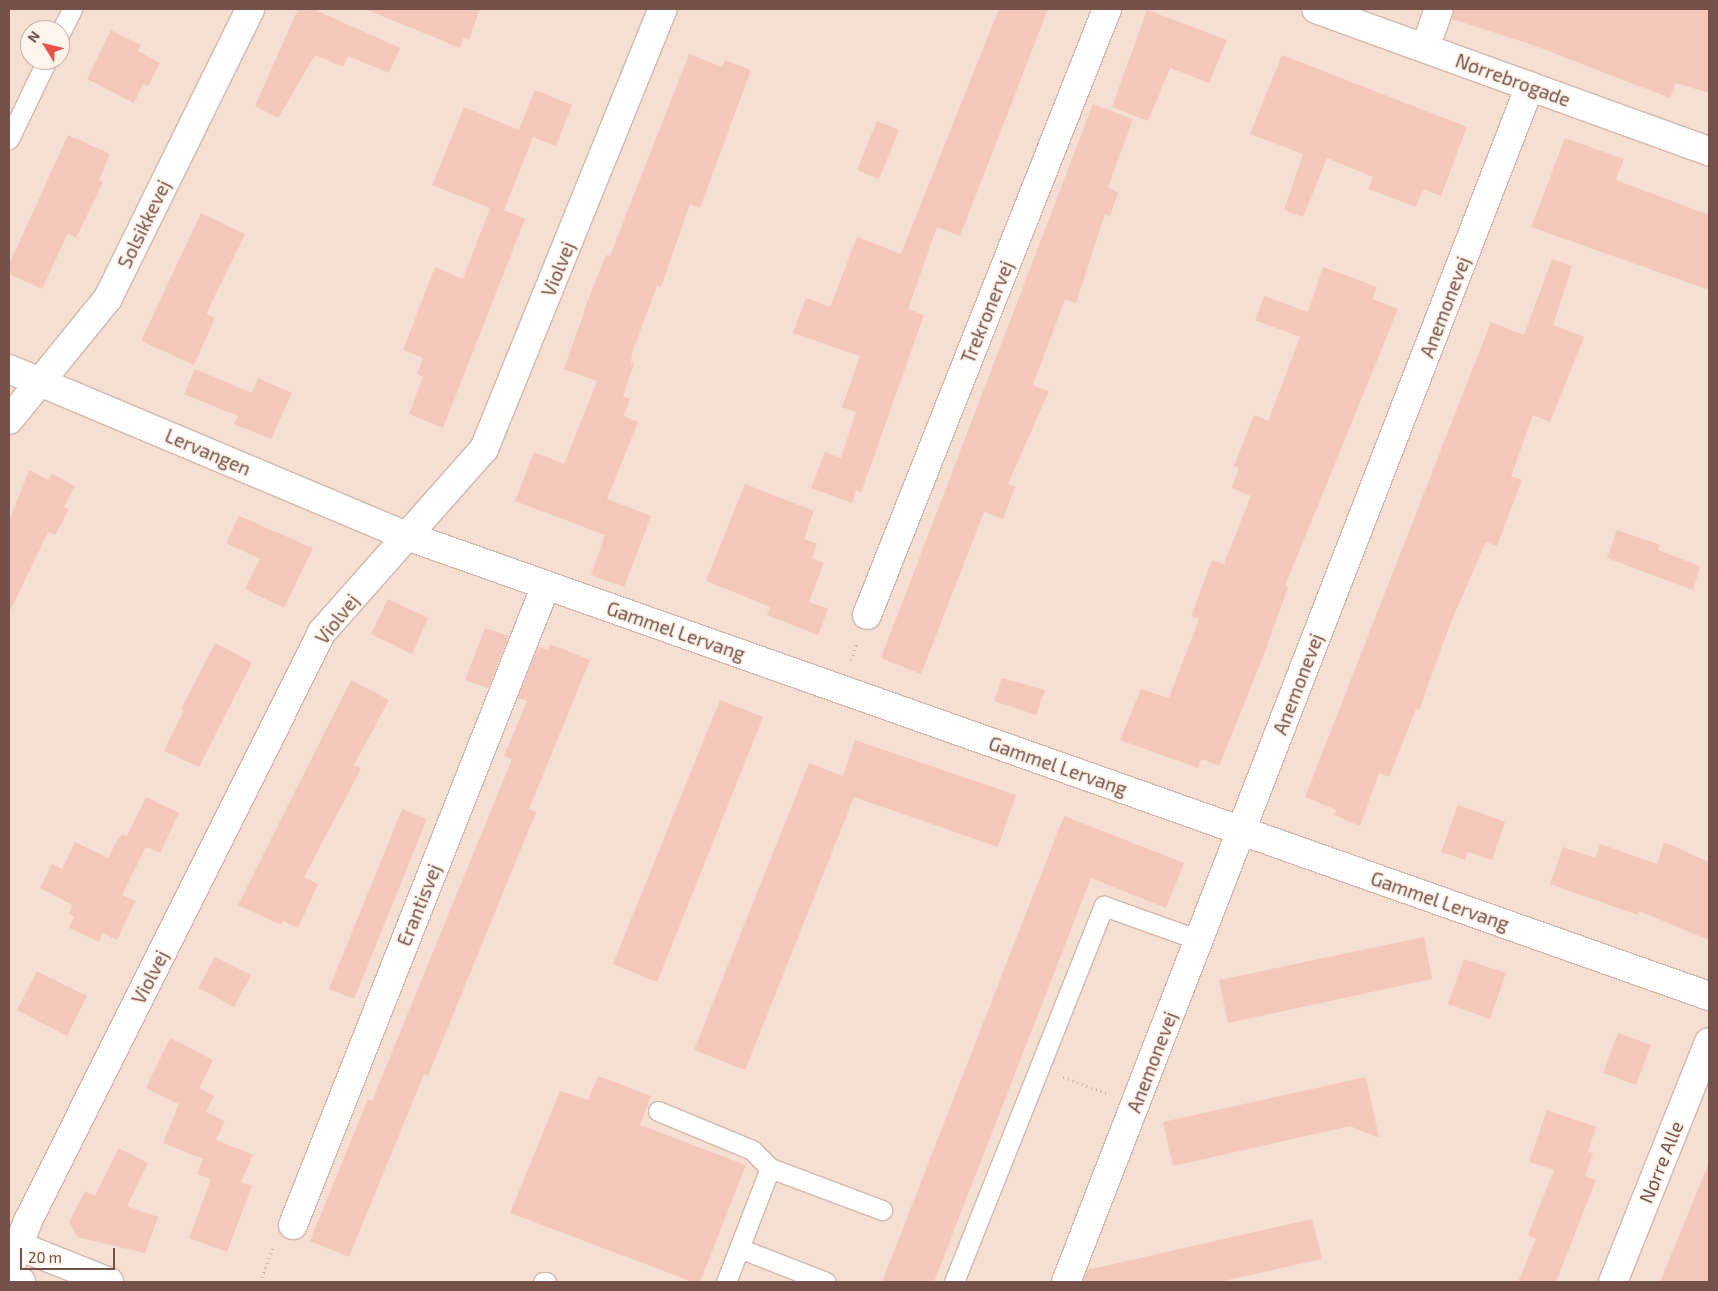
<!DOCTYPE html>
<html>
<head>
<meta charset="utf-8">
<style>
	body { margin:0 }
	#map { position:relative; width:1718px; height:1291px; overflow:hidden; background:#fdefe4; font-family:"Exo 2",sans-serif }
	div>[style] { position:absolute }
	.residential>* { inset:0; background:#f5dfd2 }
	.building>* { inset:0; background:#f3c8bb }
	.path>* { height:3px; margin-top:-1.5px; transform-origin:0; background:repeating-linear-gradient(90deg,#d8ab9e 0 1px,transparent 0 5px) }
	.roads { filter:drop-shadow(1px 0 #d1b7ad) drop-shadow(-1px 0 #d1b7ad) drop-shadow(0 1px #d1b7ad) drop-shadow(0 -1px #d1b7ad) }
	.lane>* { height:19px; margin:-9.5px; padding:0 9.5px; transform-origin:9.5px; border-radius:9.5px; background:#fff }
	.street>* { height:28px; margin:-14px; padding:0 14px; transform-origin:14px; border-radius:14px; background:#fff }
	.secondary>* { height:28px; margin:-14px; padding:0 14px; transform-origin:14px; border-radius:14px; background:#fff }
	span { translate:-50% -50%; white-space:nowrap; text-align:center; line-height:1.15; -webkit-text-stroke:4px #fff4eb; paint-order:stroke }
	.street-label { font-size:19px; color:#765149 }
	.frame { position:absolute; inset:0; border:10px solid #765149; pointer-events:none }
	.north { position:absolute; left:20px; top:20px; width:50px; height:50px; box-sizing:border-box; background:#fff4eb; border:1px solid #c8b3aa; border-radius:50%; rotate:306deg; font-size:14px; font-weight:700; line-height:20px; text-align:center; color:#765149 }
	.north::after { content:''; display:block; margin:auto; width:18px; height:22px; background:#ea4f45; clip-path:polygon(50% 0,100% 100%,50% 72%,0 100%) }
	.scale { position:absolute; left:20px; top:1248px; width:95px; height:22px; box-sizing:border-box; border:2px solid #765149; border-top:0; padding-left:6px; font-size:15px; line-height:18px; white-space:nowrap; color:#765149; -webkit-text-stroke:4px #fff4eb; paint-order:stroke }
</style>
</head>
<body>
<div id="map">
	<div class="residential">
		<div style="clip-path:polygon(evenodd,9px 9px,1709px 9px,1709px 1282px,9px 1282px,9px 9px,30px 30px,60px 30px,60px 60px,30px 60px,30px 30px)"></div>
	</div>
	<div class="building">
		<div style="clip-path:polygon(298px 9px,313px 9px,400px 48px,389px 73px,348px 56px,343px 67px,315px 55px,278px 118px,255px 106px)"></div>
		<div style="clip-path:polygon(365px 9px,480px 9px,469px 40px,463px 38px,460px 48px)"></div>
		<div style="clip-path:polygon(999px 9px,1048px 9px,960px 236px,937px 227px,908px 309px,924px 315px,861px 493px,856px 490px,852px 503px,811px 488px,825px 452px,841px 458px,856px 412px,842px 407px,860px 356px,793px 333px,806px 298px,830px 307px,857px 237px,901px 254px)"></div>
		<div style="clip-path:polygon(1454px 9px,1709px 9px,1709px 93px,1676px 83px,1670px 98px,1530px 44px,1452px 19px)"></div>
		<div style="clip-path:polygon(1147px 10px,1227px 40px,1209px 83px,1170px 68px,1148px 121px,1112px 107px)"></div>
		<div style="clip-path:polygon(111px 30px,141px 45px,138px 51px,160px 63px,148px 86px,143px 84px,134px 103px,87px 79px)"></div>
		<div style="clip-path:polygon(689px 54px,722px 67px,725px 60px,751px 70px,700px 208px,690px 204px,661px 287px,657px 286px,632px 353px,631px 363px,634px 364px,623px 396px,630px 399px,624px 416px,638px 422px,607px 499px,651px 516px,624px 587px,591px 575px,605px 535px,515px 501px,534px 452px,564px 464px,597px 381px,564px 369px,591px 292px,606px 255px,610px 256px)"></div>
		<div style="clip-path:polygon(1282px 55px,1467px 127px,1441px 196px,1423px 189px,1416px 207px,1368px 189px,1373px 177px,1327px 158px,1303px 217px,1284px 210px,1303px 154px,1250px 134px)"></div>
		<div style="clip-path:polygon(535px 90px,572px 105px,556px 146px,533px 137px,504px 210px,525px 219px,443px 428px,409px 414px,423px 377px,417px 374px,423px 358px,403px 350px,435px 267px,463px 279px,490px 208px,432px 185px,464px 107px,519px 130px)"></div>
		<div style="clip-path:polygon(1093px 104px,1133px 119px,1108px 187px,1118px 193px,1110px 216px,1105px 214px,1076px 303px,1065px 299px,1033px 385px,1049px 391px,1008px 484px,1015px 487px,1003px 519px,984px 512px,921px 674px,881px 658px)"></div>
		<div style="clip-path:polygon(877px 121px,899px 130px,879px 179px,857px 170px)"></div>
		<div style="clip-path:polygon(68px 135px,110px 154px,99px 180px,103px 182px,76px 238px,68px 233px,42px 289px,9px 274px,9px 265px)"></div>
		<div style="clip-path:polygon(1565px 138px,1624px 159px,1616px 180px,1709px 215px,1709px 290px,1531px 227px)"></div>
		<div style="clip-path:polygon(201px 213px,245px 234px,206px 314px,215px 318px,194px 365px,141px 341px)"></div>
		<div style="clip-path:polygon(1552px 259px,1572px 266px,1553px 325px,1584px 337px,1550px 422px,1533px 415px,1511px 476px,1522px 480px,1497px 546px,1486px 542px,1451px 622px,1419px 710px,1416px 709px,1389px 777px,1379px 773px,1360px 826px,1334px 815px,1337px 810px,1305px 797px,1491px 322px,1524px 335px)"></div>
		<div style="clip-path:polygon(1323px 267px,1377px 287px,1372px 299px,1398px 309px,1285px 586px,1288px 587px,1263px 657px,1219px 766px,1202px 759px,1198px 768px,1120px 740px,1141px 689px,1169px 698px,1199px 619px,1191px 616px,1212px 560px,1224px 564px,1251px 496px,1232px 488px,1239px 468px,1234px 466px,1254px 415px,1268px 421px,1300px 337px,1255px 320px,1264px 296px,1308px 312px)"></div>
		<div style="clip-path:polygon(195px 369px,252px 393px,258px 378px,292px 393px,271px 439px,234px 424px,238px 416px,184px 394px)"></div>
		<div style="clip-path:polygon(29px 470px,48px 480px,52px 474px,75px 486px,64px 507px,69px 509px,55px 535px,48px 532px,9px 613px,9px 522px)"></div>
		<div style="clip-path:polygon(745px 484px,814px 511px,804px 539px,817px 544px,812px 558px,824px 563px,809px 602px,828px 609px,818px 635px,767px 615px,770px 607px,706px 581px)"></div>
		<div style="clip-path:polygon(239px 516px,313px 548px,284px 608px,245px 589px,260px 559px,226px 543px)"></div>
		<div style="clip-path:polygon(1617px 530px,1660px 545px,1658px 550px,1700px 566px,1693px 590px,1607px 558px)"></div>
		<div style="clip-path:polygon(388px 599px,428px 618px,412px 654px,371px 634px)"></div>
		<div style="clip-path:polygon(485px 628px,509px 636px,488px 688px,465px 680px)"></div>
		<div style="clip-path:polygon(215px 643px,252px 662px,199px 767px,164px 751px,184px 710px,181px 709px)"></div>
		<div style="clip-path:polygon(550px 644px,590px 660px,529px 809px,536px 812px,428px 1076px,424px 1074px,349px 1257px,310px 1241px,368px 1099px,372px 1101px,512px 759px,504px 756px,527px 701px,518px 698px,538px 647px,548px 650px)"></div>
		<div style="clip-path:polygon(1002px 678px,1045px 690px,1036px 715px,994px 701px)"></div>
		<div style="clip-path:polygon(351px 680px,389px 700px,354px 765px,361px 769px,304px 877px,318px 884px,298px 928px,283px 921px,281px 925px,238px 905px)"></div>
		<div style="clip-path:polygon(720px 700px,763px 717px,657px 982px,613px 964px)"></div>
		<div style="clip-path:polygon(855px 740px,1016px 795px,998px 847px,854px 797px,745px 1070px,694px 1050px,809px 763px,843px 776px)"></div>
		<div style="clip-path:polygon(146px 797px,179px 813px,160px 853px,146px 847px,122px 895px,135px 901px,117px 940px,103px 933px,99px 942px,69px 928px,74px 917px,69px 914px,73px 905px,40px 888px,52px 864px,62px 869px,75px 842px,108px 858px,118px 839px,123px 834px,127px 836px)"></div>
		<div style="clip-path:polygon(1458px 805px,1505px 822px,1492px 860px,1468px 852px,1465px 860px,1441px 852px)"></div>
		<div style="clip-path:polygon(402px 809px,427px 819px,354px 999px,329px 989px)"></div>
		<div style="clip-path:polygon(1064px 816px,1184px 863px,1166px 908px,1091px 878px,934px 1282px,882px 1282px)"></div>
		<div style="clip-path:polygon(1664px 842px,1709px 862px,1709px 940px,1639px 911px,1638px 915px,1550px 884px,1563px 847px,1595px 858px,1600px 844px,1657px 864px)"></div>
		<div style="clip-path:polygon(1424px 937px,1432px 979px,1228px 1023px,1219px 980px)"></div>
		<div style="clip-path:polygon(215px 957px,251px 975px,234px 1007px,198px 988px)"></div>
		<div style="clip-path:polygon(1464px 959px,1506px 973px,1490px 1019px,1448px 1004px)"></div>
		<div style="clip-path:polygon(37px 971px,87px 996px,67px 1036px,17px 1010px)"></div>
		<div style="clip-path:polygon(1618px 1033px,1651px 1045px,1636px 1085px,1603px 1073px)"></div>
		<div style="clip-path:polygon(170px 1038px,213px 1060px,199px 1088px,214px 1096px,206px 1112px,225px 1121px,216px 1140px,253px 1155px,241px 1182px,252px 1186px,227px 1252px,189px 1238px,211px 1179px,197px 1174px,203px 1159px,163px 1143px,179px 1104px,146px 1088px)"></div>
		<div style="clip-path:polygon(598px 1076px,651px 1096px,640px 1125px,746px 1165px,700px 1282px,693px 1282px,510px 1213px,560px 1091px,588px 1100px)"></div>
		<div style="clip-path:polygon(1366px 1077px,1379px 1138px,1350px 1126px,1173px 1166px,1163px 1122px)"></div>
		<div style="clip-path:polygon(1547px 1110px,1596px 1127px,1588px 1151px,1593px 1153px,1585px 1176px,1596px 1180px,1556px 1282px,1518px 1282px,1536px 1239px,1528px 1235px,1554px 1170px,1529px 1162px)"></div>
		<div style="clip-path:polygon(119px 1148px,148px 1163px,127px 1206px,158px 1217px,145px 1253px,77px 1237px,69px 1222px,85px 1191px,95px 1196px)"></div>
		<div style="clip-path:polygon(1708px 1165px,1709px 1282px,1660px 1282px)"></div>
		<div style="clip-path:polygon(1312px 1219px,1322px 1259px,1219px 1282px,1083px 1282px,1087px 1270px)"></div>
	</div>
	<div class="path">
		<div style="left:851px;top:660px;width:18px;rotate:-71deg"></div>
		<div style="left:1063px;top:1077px;width:46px;rotate:20.4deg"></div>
		<div style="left:260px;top:1282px;width:39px;rotate:-69deg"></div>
	</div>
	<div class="roads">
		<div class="lane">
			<div style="left:60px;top:33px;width:27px;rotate:-63deg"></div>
			<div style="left:9px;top:139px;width:88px;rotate:-64.3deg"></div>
			<div style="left:658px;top:1111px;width:102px;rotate:22.5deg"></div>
			<div style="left:752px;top:1150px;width:25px;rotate:45deg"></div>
			<div style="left:770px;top:1168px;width:122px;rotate:111.1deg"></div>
			<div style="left:770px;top:1168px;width:120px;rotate:20.6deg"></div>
			<div style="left:739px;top:1248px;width:93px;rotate:21.3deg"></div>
			<div style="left:543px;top:1282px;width:3px"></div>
			<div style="left:954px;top:1282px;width:405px;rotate:-68.3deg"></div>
			<div style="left:1104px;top:906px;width:101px;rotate:19.7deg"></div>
		</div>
		<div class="street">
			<div style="left:1316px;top:9px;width:418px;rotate:19.9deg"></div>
			<div style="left:1425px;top:48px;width:41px;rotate:-70.3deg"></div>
			<div style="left:9px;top:369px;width:432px;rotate:22.8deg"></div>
			<div style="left:407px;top:536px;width:1381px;rotate:19.46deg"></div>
			<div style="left:9px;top:420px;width:157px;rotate:-50.9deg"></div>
			<div style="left:108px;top:298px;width:322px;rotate:-63.8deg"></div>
			<div style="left:867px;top:615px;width:652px;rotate:-68.39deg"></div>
			<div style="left:293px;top:1225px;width:688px;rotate:-68.43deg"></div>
			<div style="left:9px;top:1270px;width:53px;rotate:-68.8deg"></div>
			<div style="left:28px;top:1221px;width:658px;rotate:-63.47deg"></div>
			<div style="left:322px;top:632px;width:244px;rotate:-48.5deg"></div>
			<div style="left:484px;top:449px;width:475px;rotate:-67.9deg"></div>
			<div style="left:1066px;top:1282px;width:1283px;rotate:-68.8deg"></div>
			<div style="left:1613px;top:1282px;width:258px;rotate:-68.2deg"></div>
		</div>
		<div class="secondary">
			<div style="left:9px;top:1242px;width:108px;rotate:21.8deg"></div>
			<div style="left:9px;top:1278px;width:13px;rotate:18deg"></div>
		</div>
	</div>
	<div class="street-label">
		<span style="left:1513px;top:80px;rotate:20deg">Nørrebrogade</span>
		<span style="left:144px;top:224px;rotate:-64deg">Solsikkevej</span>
		<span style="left:558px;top:269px;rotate:-68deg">Violvej</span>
		<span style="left:1445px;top:307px;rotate:-69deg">Anemonevej</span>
		<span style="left:987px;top:312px;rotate:-68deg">Trekronervej</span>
		<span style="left:208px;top:452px;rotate:23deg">Lervangen</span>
		<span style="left:337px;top:619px;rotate:-52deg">Violvej</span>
		<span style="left:676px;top:631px;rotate:19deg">Gammel Lervang</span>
		<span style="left:1298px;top:684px;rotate:-69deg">Anemonevej</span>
		<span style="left:1058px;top:766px;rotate:19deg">Gammel Lervang</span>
		<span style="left:1440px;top:901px;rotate:19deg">Gammel Lervang</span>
		<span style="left:419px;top:905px;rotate:-68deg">Erantisvej</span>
		<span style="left:150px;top:977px;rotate:-63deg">Violvej</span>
		<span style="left:1152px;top:1062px;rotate:-69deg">Anemonevej</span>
		<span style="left:1661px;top:1162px;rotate:-68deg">Nørre Alle</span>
	</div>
	<div class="frame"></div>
	<div class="north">N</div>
	<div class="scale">20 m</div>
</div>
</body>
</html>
